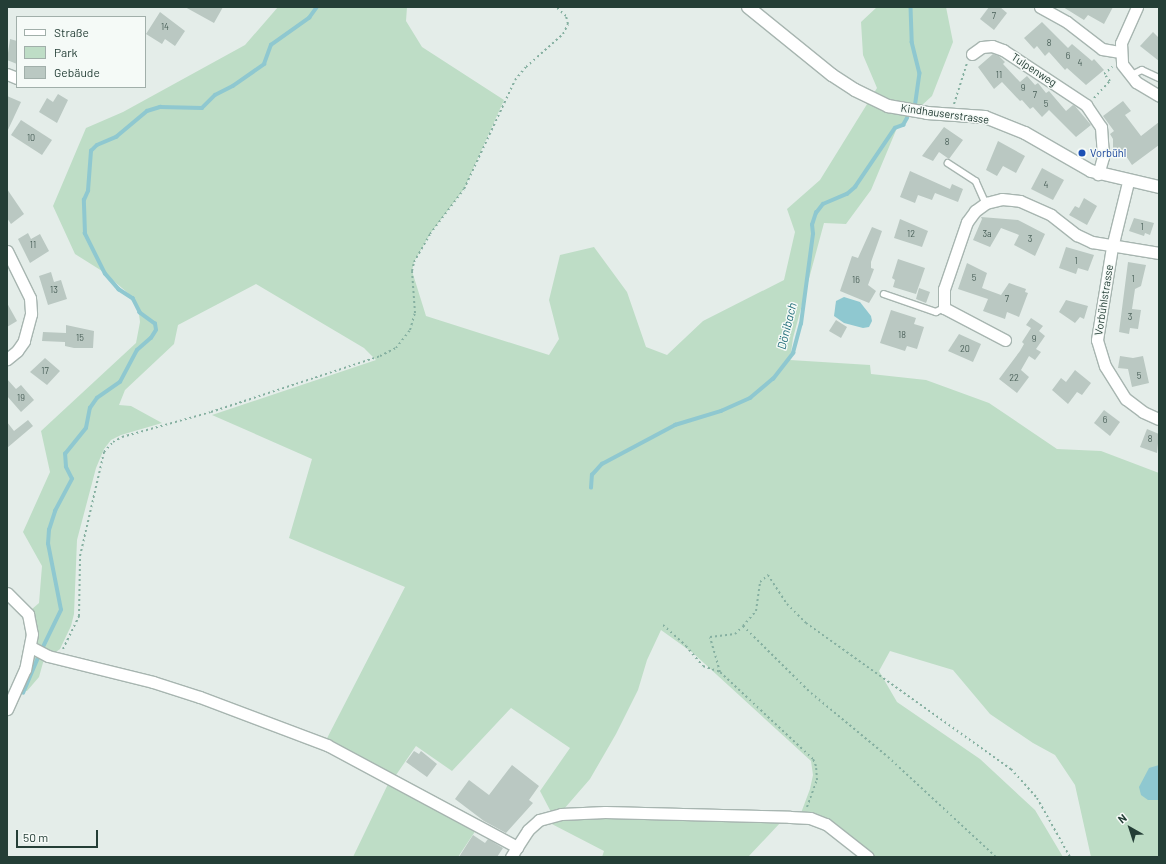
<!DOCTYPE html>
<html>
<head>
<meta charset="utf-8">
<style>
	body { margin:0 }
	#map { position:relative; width:1166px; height:864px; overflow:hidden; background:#e4ede9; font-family:Barlow,sans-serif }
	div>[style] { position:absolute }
	.green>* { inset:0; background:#beddc6 }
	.water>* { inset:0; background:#8fc8d0 }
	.stream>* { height:3.5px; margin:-1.75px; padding:0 1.75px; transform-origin:1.75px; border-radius:1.75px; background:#8fc8d0 }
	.building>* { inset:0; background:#bac8c2 }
	.path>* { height:2px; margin-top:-1px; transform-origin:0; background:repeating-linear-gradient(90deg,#86b0a1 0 2px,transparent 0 5px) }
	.roads { filter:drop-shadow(1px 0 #a7b5b0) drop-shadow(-1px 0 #a7b5b0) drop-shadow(0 1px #a7b5b0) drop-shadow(0 -1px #a7b5b0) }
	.service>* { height:5.5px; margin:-2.75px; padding:0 2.75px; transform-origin:2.75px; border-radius:2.75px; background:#fff }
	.minor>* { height:11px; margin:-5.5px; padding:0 5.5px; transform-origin:5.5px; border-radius:5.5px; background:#fff }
	.tertiary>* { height:12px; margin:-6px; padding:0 6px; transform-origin:6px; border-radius:6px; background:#fff }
	.dots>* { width:11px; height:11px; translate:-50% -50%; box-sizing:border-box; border:2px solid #f5faf7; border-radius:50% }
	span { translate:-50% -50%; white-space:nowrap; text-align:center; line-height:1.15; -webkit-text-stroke:3px #f5faf7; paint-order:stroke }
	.number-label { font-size:9px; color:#4a6059 }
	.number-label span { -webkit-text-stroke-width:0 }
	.street-label { font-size:11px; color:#243e36 }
	.transit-label { font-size:11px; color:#164399 }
	.left { translate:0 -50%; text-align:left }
	.water-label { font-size:12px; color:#206d79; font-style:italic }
	.frame { position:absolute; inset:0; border:8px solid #243e36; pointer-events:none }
	.legend { position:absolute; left:16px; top:16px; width:130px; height:72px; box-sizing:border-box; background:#f5faf7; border:1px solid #a1afaa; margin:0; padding:5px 7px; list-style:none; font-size:12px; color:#243e36 }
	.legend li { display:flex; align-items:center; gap:8px; height:20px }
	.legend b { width:20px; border:1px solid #a1afaa }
	.north { position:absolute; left:1110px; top:808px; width:40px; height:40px; -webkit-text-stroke:3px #f5faf7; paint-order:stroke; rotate:321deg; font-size:11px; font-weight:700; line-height:16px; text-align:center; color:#243e36 }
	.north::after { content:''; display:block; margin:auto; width:14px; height:18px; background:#243e36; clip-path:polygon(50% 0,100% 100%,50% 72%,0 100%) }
	.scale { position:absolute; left:16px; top:830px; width:82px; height:18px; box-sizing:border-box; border:2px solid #243e36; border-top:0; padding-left:5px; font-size:12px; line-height:14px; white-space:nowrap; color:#243e36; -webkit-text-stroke:3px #f5faf7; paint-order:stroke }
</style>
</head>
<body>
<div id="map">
	<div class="green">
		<div style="clip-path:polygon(278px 7px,407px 7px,406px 21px,422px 47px,504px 100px,464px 189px,430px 234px,414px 262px,412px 271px,426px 316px,549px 355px,559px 339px,549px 300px,560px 255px,594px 247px,627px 292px,646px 347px,667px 355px,703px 321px,784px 280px,795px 232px,787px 209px,820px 180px,877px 88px,863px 55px,861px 22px,877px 7px,946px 7px,953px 42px,932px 96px,897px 128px,871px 190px,846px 224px,824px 223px,793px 338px,790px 360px,870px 365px,871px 374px,926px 380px,989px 403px,1057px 449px,1101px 451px,1159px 473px,1159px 857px,1091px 857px,1075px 785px,1055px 755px,1033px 743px,990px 714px,953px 670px,890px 651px,879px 671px,897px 702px,980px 759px,1035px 810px,1063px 857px,860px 857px,837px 836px,819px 825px,798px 821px,810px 789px,813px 775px,811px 761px,693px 653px,661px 630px,647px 660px,638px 690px,616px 734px,590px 779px,564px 809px,781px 822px,748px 857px,602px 857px,604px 851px,546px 821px,551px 812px,540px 791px,570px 748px,511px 708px,452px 771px,416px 746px,396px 775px,482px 821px,458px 857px,353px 857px,389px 782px,322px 748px,405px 587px,289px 538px,312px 459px,212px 415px,376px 360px,364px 348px,256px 284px,178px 325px,174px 344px,125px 390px,119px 405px,131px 406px,162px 423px,121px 435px,111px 440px,104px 449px,96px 468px,77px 540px,74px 614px,71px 626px,60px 649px,56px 652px,46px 652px,39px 677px,27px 691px,19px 691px,31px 610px,39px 603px,42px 566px,23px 532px,50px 472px,41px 431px,136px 343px,140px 322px,138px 306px,129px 294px,102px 271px,75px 254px,53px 206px,86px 128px,123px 112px,245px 45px)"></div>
	</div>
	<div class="water">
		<div style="clip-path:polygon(844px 297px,860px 302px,871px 316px,872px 321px,869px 327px,863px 328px,844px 323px,834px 316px,836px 301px)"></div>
		<div style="clip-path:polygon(1159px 765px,1159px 800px,1148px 800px,1141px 795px,1139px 787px,1149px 768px)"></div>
	</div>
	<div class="stream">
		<div style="left:911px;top:7px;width:35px;rotate:88deg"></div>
		<div style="left:912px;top:42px;width:32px;rotate:76deg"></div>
		<div style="left:920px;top:73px;width:30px;rotate:98deg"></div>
		<div style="left:591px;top:488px;width:13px;rotate:-86deg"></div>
		<div style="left:592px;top:475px;width:15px;rotate:-48deg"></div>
		<div style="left:602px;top:464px;width:83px;rotate:-28.1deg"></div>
		<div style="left:675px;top:425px;width:48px;rotate:-16.9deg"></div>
		<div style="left:721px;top:411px;width:32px;rotate:-24deg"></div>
		<div style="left:750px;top:398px;width:30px;rotate:-40deg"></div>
		<div style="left:773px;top:379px;width:33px;rotate:-52deg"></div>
		<div style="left:793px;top:353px;width:30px;rotate:-75deg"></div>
		<div style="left:801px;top:324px;width:91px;rotate:-82.4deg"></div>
		<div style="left:813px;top:234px;width:9px;rotate:-96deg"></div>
		<div style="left:812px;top:225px;width:13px;rotate:-72deg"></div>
		<div style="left:816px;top:213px;width:11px;rotate:-52deg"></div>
		<div style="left:823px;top:204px;width:26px;rotate:-23deg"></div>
		<div style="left:847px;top:194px;width:11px;rotate:-41deg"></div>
		<div style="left:855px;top:187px;width:71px;rotate:-55.9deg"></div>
		<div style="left:895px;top:128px;width:9px;rotate:-21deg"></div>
		<div style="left:903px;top:125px;width:8px;rotate:-60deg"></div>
		<div style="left:43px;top:647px;width:41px;rotate:-64.1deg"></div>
		<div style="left:61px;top:610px;width:67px;rotate:-101.1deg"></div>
		<div style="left:48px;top:544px;width:14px;rotate:-86deg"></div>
		<div style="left:49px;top:530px;width:20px;rotate:-72deg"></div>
		<div style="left:55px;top:511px;width:36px;rotate:-62deg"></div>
		<div style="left:72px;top:479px;width:13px;rotate:-117deg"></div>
		<div style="left:66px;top:467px;width:13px;rotate:-94deg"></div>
		<div style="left:65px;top:454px;width:33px;rotate:-51deg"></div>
		<div style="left:86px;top:428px;width:20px;rotate:-79deg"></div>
		<div style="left:90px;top:408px;width:12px;rotate:-55deg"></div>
		<div style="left:97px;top:398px;width:28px;rotate:-35deg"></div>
		<div style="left:120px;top:382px;width:36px;rotate:-62deg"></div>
		<div style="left:137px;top:350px;width:18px;rotate:-41deg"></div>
		<div style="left:151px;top:338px;width:9px;rotate:-58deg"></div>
		<div style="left:156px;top:330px;width:6px;rotate:-99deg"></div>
		<div style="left:155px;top:324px;width:19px;rotate:-144deg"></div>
		<div style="left:140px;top:313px;width:16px;rotate:-117deg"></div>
		<div style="left:133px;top:299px;width:17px;rotate:-147deg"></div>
		<div style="left:119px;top:290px;width:21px;rotate:-131deg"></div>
		<div style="left:105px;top:274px;width:45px;rotate:-116.6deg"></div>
		<div style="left:85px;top:234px;width:34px;rotate:-92deg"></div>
		<div style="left:84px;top:200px;width:10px;rotate:-66deg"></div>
		<div style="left:88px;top:191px;width:40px;rotate:-85.7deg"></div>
		<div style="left:91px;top:151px;width:8px;rotate:-45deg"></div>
		<div style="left:97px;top:145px;width:21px;rotate:-23deg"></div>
		<div style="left:116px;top:137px;width:40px;rotate:-40deg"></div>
		<div style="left:147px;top:111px;width:14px;rotate:-17deg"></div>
		<div style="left:160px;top:107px;width:42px;rotate:1.4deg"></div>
		<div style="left:202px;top:108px;width:18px;rotate:-45deg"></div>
		<div style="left:215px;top:95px;width:20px;rotate:-27deg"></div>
		<div style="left:233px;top:86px;width:38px;rotate:-35deg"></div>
		<div style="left:264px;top:64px;width:20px;rotate:-70deg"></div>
		<div style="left:271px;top:45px;width:47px;rotate:-35.4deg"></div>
		<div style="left:309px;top:18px;width:14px;rotate:-54deg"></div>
		<div style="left:23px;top:693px;width:38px;rotate:-67deg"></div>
	</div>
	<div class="building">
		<div style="clip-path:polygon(185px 7px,223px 7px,214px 23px)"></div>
		<div style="clip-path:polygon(989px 7px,1000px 7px,1007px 13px,994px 30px,980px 19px)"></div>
		<div style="clip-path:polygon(1063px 7px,1113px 7px,1104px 24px,1088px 15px,1084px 20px)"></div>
		<div style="clip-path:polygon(160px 12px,185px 31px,175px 46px,165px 39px,162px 44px,146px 34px)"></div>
		<div style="clip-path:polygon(1042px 22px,1068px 48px,1072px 44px,1092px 61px,1094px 59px,1104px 70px,1086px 85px,1067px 68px,1065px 70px,1049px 52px,1045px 56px,1037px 46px,1034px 49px,1024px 38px)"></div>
		<div style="clip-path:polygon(1153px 32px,1159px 38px,1159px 61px,1140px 46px)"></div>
		<div style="clip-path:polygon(10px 39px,17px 41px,17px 64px,7px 60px)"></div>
		<div style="clip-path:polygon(993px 54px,999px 56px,1005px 62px,1003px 64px,1020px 82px,1027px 76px,1035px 85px,1038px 83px,1046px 93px,1049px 91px,1066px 111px,1073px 105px,1075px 106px,1091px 125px,1076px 137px,1049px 110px,1042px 117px,1033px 107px,1030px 109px,1022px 100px,1020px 101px,1002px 82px,994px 89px,978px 67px)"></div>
		<div style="clip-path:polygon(58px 94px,68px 100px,57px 123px,39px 112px,47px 98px,53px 102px)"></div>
		<div style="clip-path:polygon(7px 96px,21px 102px,7px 132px)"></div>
		<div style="clip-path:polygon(1123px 101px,1131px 111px,1125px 115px,1141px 136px,1159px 122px,1159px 145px,1132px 165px,1124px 153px,1119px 157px,1113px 149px,1113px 139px,1110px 134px,1114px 131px,1103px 116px)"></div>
		<div style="clip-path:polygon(21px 120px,52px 140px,42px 155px,11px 135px)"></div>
		<div style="clip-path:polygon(944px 127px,963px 140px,949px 159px,939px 152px,933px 161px,922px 156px)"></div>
		<div style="clip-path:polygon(998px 141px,1025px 156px,1016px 173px,1003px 166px,997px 176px,986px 170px)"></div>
		<div style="clip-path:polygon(1042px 168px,1064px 180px,1053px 200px,1031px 189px)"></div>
		<div style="clip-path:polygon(910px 171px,950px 189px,952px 184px,963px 189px,958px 202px,935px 193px,932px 200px,918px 195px,915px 203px,900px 197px)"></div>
		<div style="clip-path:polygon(7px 189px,24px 214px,11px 224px,7px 218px)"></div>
		<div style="clip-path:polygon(1084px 198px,1097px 206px,1087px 225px,1069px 215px,1075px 206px,1079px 208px)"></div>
		<div style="clip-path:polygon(981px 217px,1018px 220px,1045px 234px,1035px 256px,1014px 245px,1019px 235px,1001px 228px,990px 247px,973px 240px,982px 219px)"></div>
		<div style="clip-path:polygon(1134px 218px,1154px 223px,1150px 235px,1145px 233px,1144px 236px,1129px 231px)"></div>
		<div style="clip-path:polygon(900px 219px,928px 231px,922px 247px,894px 238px)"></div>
		<div style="clip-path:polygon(872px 227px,882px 231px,871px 262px,871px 268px,874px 269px,868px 285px,876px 291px,869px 303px,840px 291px,852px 256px,858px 258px)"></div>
		<div style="clip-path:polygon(28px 233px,31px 239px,40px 234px,49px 251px,30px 263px,18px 239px)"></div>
		<div style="clip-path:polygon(1066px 247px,1094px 255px,1088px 271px,1078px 268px,1076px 274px,1059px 268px)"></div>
		<div style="clip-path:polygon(898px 259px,925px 268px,916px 294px,893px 287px,895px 280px,892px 278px)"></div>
		<div style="clip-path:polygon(1128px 262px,1146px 265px,1141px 286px,1135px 289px,1132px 309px,1141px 310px,1138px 329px,1130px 328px,1129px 334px,1119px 332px)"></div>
		<div style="clip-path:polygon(967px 263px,987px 273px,982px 288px,1001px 295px,1009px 283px,1026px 289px,1025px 292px,1028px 293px,1019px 317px,1007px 312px,1005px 319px,983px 311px,988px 299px,958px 289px)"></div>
		<div style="clip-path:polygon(51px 272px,54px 282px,61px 280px,67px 299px,48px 305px,39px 276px)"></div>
		<div style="clip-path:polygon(919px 288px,930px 292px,926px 303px,916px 299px)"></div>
		<div style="clip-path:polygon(1066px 300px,1088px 306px,1084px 319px,1080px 317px,1075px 323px,1059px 312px)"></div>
		<div style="clip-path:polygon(7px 303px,17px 321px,7px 327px)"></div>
		<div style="clip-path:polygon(891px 310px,916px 318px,914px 324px,924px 327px,917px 349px,907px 346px,905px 351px,880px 343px)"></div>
		<div style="clip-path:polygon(1031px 318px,1043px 326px,1039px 331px,1045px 336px,1036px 349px,1041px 352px,1035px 360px,1029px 356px,1021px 370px,1029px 377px,1017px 393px,999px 379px,1020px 351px,1024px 344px,1022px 342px,1031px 328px,1026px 325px)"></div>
		<div style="clip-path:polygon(836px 320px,847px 327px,841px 338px,829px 331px)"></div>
		<div style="clip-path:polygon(66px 325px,94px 331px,93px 348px,74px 348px,65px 346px,65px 342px,42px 341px,43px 332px,66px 333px)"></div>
		<div style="clip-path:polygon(959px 334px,981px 344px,973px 362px,948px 351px)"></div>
		<div style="clip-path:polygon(1120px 356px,1133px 358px,1143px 356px,1149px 383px,1132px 387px,1128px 369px,1118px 368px)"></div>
		<div style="clip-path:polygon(45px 358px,60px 371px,47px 385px,30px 372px)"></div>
		<div style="clip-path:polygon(1075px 370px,1091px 383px,1082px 395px,1077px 392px,1068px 404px,1052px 390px,1061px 378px,1066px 382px)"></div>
		<div style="clip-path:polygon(7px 379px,16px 389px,21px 385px,34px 400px,21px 412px,7px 396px)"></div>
		<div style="clip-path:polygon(1104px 410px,1120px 422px,1110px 436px,1094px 423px)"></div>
		<div style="clip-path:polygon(28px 420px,33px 426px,7px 448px,7px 422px,14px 431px)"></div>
		<div style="clip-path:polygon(1147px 429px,1159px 434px,1157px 453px,1140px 447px)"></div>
		<div style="clip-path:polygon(414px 751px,419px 754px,421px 751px,437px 764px,427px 777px,406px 762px)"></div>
		<div style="clip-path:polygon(512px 765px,539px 786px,529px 800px,533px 803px,506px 833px,484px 821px,455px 799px,469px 780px,489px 795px)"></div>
		<div style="clip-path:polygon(473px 835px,485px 843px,488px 839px,503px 848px,497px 857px,459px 857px)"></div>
	</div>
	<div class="path">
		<div style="left:1094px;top:98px;width:23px;rotate:-47deg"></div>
		<div style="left:1110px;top:81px;width:9px;rotate:-131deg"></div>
		<div style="left:1104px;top:74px;width:11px;rotate:-41deg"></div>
		<div style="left:954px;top:104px;width:43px;rotate:-72.4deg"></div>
		<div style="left:663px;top:625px;width:31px;rotate:42deg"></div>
		<div style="left:686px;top:646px;width:26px;rotate:50deg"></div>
		<div style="left:703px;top:666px;width:18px;rotate:19deg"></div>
		<div style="left:743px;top:626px;width:95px;rotate:44.6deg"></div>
		<div style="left:811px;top:693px;width:100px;rotate:39.7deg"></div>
		<div style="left:888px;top:757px;width:147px;rotate:42.8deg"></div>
		<div style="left:63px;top:649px;width:37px;rotate:-64deg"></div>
		<div style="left:79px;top:616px;width:60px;rotate:-89deg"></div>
		<div style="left:80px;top:556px;width:107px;rotate:-77deg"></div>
		<div style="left:104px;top:452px;width:13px;rotate:-48deg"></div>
		<div style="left:113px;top:442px;width:10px;rotate:-29deg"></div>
		<div style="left:122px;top:437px;width:92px;rotate:-15.7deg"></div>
		<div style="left:211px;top:412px;width:178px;rotate:-18.3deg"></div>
		<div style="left:380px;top:356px;width:18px;rotate:-27deg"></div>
		<div style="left:396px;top:348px;width:23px;rotate:-52deg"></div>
		<div style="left:410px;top:330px;width:18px;rotate:-74deg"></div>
		<div style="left:415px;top:313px;width:42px;rotate:-94.1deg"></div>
		<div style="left:412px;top:271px;width:9px;rotate:-77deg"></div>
		<div style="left:414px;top:262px;width:32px;rotate:-60deg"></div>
		<div style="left:430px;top:234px;width:56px;rotate:-52.9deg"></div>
		<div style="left:464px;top:189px;width:120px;rotate:-64.9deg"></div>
		<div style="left:515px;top:80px;width:17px;rotate:-50deg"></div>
		<div style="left:526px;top:67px;width:50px;rotate:-41.7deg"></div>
		<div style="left:563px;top:34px;width:11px;rotate:-63deg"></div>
		<div style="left:568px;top:24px;width:8px;rotate:-104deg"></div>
		<div style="left:566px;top:16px;width:13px;rotate:-138deg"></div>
		<div style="left:807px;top:807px;width:29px;rotate:-70deg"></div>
		<div style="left:817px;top:780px;width:14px;rotate:-94deg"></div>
		<div style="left:816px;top:766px;width:8px;rotate:-113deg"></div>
		<div style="left:813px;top:759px;width:127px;rotate:-136.9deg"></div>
		<div style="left:720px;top:672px;width:36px;rotate:-106deg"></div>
		<div style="left:710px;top:637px;width:25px;rotate:-7deg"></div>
		<div style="left:735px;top:634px;width:11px;rotate:-45deg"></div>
		<div style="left:743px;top:626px;width:20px;rotate:-49deg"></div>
		<div style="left:756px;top:611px;width:29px;rotate:-82deg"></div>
		<div style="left:760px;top:582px;width:11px;rotate:-41deg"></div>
		<div style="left:768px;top:575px;width:35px;rotate:57deg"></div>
		<div style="left:787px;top:604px;width:27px;rotate:45deg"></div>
		<div style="left:806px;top:623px;width:252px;rotate:35.5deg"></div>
		<div style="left:1011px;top:769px;width:39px;rotate:48deg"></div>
		<div style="left:1037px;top:798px;width:68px;rotate:60.8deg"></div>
	</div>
	<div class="roads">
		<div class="service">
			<div style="left:1130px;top:76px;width:13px;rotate:-27deg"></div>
			<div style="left:1142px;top:70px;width:19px;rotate:25deg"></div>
			<div style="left:948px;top:163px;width:33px;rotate:33deg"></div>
			<div style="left:976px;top:181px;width:24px;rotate:66deg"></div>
			<div style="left:884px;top:294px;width:55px;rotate:19.1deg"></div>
			<div style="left:936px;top:312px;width:9px;rotate:-27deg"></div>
		</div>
		<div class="minor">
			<div style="left:1040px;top:7px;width:31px;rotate:29deg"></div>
			<div style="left:1067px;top:22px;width:44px;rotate:37.6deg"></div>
			<div style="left:1102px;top:49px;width:17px;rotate:10deg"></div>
			<div style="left:1137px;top:7px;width:39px;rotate:114deg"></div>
			<div style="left:1121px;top:43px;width:21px;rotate:87deg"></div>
			<div style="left:1122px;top:64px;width:23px;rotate:52deg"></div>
			<div style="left:1136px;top:82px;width:27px;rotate:31deg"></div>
			<div style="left:972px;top:54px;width:12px;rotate:-35deg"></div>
			<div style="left:982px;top:47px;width:10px;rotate:-6deg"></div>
			<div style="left:992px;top:46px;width:12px;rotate:20deg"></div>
			<div style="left:1003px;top:50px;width:100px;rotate:33.5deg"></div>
			<div style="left:1086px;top:105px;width:27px;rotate:56deg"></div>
			<div style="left:1101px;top:127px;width:30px;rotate:86deg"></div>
			<div style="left:1103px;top:157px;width:18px;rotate:106deg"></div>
			<div style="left:7px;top:74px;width:11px;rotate:22deg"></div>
			<div style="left:1128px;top:182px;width:67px;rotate:103.8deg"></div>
			<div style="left:1112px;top:247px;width:94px;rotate:99.2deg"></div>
			<div style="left:1097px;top:340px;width:27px;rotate:73deg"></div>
			<div style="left:1105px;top:366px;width:39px;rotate:58deg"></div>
			<div style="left:1126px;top:399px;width:21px;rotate:37deg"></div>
			<div style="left:1143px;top:412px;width:17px;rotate:24deg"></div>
			<div style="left:7px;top:251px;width:52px;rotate:63.9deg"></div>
			<div style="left:30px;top:298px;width:16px;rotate:86deg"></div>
			<div style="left:31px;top:314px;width:28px;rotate:105deg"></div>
			<div style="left:24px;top:341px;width:12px;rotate:125deg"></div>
			<div style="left:17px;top:351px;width:13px;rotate:141deg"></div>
			<div style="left:1005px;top:340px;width:69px;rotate:-152.3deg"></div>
			<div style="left:944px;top:308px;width:19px;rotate:-90deg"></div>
			<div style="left:944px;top:289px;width:71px;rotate:-71.1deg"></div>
			<div style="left:967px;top:222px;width:14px;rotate:-54deg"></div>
			<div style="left:975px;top:211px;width:14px;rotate:-36deg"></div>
			<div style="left:986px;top:203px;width:16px;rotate:-14deg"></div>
			<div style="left:1002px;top:199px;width:18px;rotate:6deg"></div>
			<div style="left:1020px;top:201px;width:34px;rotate:24deg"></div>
			<div style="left:1051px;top:215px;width:33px;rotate:38deg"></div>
			<div style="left:1077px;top:235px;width:17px;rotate:25deg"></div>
			<div style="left:1092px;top:242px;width:68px;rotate:9.3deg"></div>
			<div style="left:7px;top:593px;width:30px;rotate:45deg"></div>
			<div style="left:28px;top:614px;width:20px;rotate:79deg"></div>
			<div style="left:32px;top:634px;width:36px;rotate:101deg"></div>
			<div style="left:25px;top:669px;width:44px;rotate:114.2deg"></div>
			<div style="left:31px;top:647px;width:19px;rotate:28deg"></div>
			<div style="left:48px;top:656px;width:108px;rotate:13.9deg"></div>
			<div style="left:153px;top:682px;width:49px;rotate:17.7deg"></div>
			<div style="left:200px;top:697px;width:136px;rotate:20.7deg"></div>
			<div style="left:327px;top:745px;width:216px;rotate:28.2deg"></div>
			<div style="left:517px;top:847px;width:12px;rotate:121deg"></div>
			<div style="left:517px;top:847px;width:20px;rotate:-57deg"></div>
			<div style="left:528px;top:830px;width:15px;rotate:-42deg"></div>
			<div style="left:539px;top:820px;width:23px;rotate:-15deg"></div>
			<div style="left:561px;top:814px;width:44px;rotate:-2.6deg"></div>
			<div style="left:605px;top:812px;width:185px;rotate:1.5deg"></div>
			<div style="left:790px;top:817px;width:20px;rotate:3deg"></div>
			<div style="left:810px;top:818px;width:17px;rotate:21deg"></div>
			<div style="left:826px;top:824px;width:53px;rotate:38.2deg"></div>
		</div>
		<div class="tertiary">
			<div style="left:748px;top:7px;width:108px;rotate:39deg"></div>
			<div style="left:832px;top:75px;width:27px;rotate:33deg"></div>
			<div style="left:855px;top:90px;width:37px;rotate:26deg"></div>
			<div style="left:888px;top:106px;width:40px;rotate:10deg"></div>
			<div style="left:927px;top:113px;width:58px;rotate:3.9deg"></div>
			<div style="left:985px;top:117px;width:43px;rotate:21.8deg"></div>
			<div style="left:1025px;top:133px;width:76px;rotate:29.9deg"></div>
			<div style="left:1091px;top:171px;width:70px;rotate:13.2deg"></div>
		</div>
	</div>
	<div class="dots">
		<div style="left:1082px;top:153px;background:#1a4fb4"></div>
	</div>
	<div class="number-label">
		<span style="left:994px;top:16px">7</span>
		<span style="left:165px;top:27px">14</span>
		<span style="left:1049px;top:43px">8</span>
		<span style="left:1068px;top:56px">6</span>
		<span style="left:1080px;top:63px">4</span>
		<span style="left:999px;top:75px">11</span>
		<span style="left:1023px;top:88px">9</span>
		<span style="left:1035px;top:95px">7</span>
		<span style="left:1046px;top:104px">5</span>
		<span style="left:31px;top:138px">10</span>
		<span style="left:947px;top:142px">8</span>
		<span style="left:1046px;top:185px">4</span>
		<span style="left:1142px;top:227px">1</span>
		<span style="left:911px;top:234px">12</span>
		<span style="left:987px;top:234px">3a</span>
		<span style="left:1030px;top:239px">3</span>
		<span style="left:33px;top:245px">11</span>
		<span style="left:1076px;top:261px">1</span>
		<span style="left:974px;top:278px">5</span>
		<span style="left:1133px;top:279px">1</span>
		<span style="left:856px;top:280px">16</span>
		<span style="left:54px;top:290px">13</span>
		<span style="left:1007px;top:299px">7</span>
		<span style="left:1130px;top:317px">3</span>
		<span style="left:902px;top:335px">18</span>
		<span style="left:80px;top:338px">15</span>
		<span style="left:1034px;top:339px">9</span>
		<span style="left:965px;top:349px">20</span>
		<span style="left:45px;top:371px">17</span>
		<span style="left:1139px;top:376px">5</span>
		<span style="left:1014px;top:378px">22</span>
		<span style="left:21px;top:398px">19</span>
		<span style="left:1105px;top:420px">6</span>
		<span style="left:1150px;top:439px">8</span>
	</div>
	<div class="street-label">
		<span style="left:1034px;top:70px;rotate:33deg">Tulpenweg</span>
		<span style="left:945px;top:114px;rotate:8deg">Kindhauserstrasse</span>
		<span style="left:1104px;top:300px;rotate:-81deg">Vorbühlstrasse</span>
	</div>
	<div class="transit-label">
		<span class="left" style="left:1090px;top:153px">Vorbühl</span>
	</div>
	<div class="water-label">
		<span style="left:787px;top:326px;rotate:-76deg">Dönibach</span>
	</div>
	<div class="frame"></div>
	<ul class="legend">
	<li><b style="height:5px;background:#fff"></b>Straße</li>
	<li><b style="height:11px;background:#beddc6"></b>Park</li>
	<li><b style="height:11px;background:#bac8c2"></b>Gebäude</li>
	</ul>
	<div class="north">N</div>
	<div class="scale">50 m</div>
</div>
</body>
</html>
